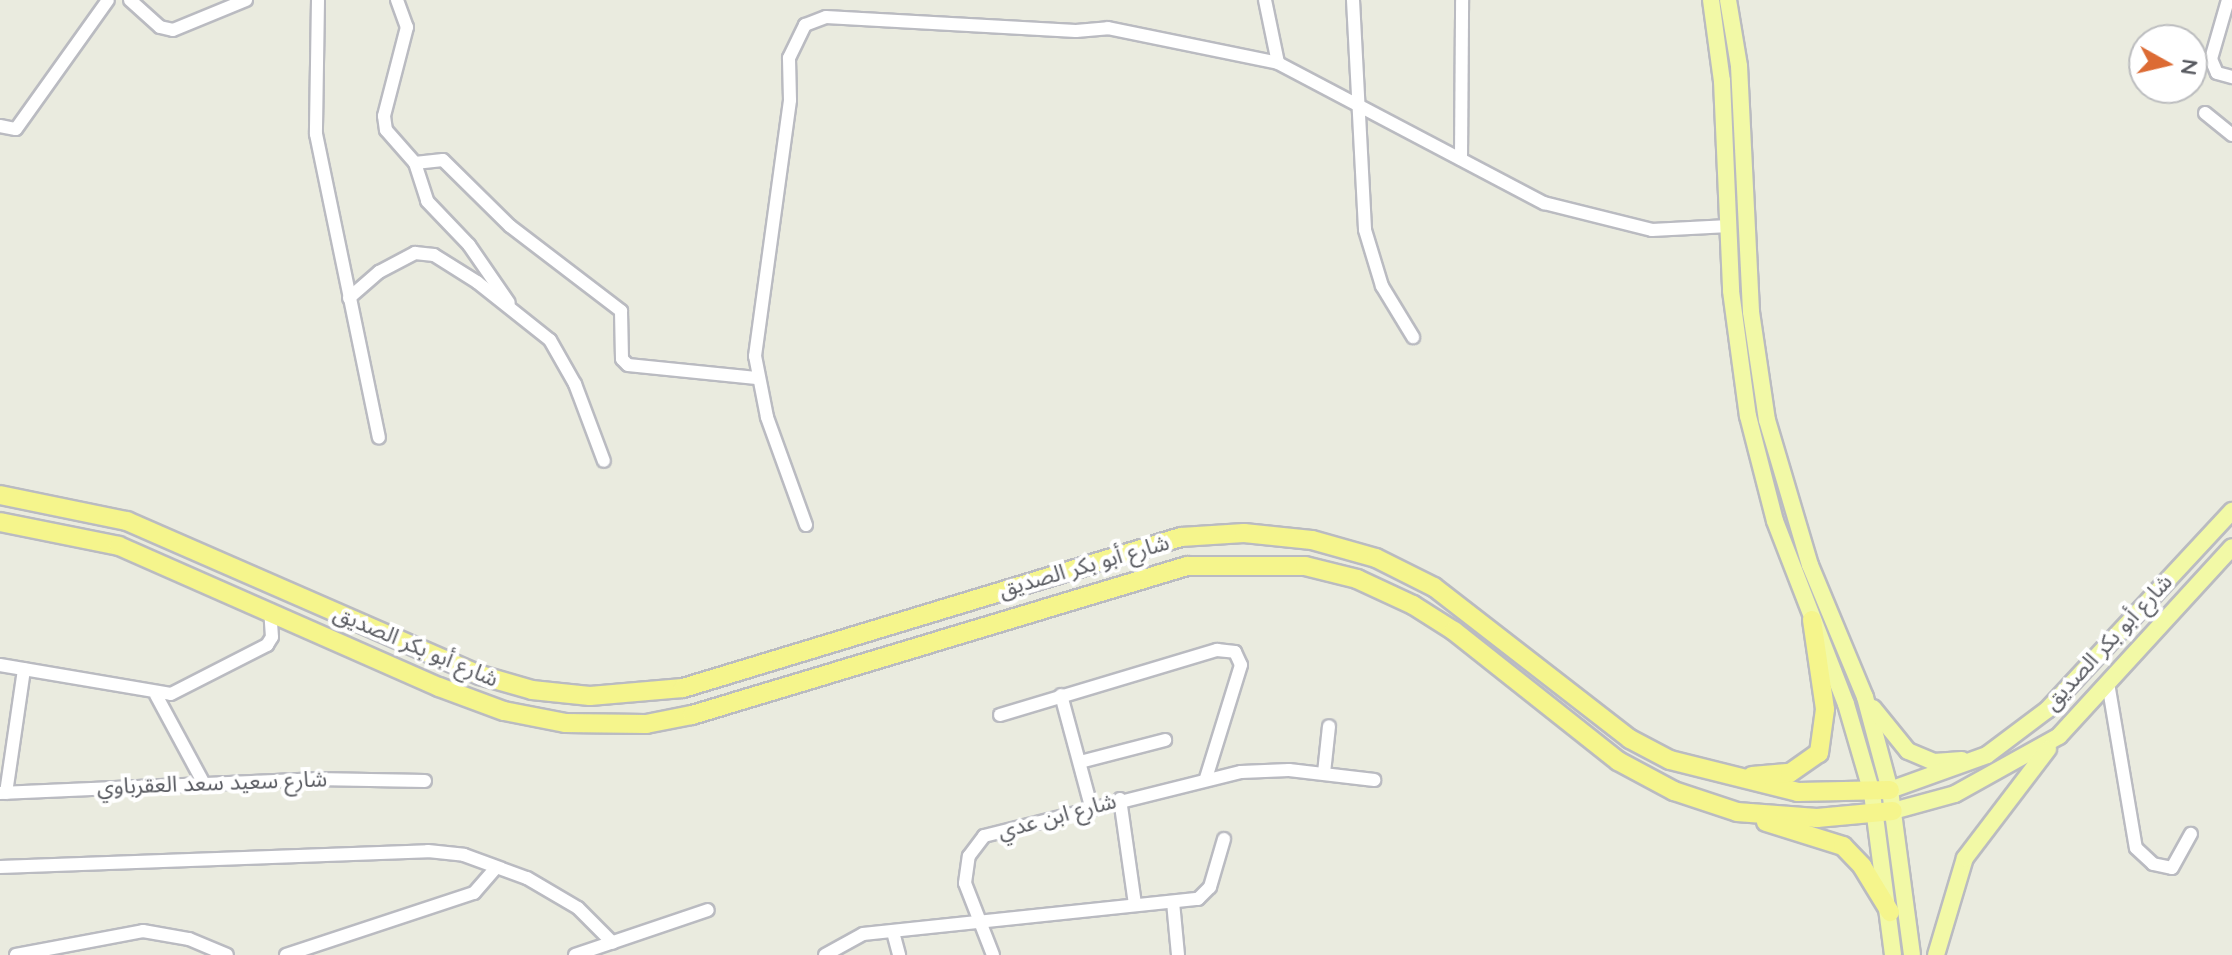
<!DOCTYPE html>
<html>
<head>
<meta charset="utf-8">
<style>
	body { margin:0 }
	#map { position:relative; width:2232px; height:955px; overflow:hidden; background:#eaebdf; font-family:Quicksand,"Noto Sans Arabic",sans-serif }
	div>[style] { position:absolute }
	.roads { filter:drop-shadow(2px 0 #babbc1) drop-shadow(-2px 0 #babbc1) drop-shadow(0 2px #babbc1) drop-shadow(0 -2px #babbc1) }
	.minor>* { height:12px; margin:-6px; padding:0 6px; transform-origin:6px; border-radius:6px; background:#fff }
	.major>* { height:16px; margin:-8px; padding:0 8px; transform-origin:8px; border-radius:8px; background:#f2f9a6 }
	.highway>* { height:18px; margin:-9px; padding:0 9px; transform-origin:9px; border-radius:9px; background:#f5f58c }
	span { translate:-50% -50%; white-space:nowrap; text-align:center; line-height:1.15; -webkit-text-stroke:8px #fff; paint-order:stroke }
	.street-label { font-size:22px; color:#585a60 }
	.north { position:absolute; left:2128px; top:24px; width:80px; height:80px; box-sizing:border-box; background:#fff; border:2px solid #bcbdbf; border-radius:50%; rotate:98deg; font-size:22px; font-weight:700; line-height:32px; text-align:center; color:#585a60 }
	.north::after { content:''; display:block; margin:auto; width:28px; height:36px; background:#dc6b34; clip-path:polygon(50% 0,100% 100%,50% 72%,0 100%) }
</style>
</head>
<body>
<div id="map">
	<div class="roads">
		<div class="minor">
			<div style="left:130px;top:0;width:40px;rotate:42deg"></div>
			<div style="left:160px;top:27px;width:13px;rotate:13deg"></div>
			<div style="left:173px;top:30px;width:79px;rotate:-22.3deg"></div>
			<div style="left:318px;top:0;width:134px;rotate:90.9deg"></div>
			<div style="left:316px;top:134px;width:310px;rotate:78.3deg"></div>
			<div style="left:397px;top:0;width:29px;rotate:70deg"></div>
			<div style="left:407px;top:27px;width:92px;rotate:104.5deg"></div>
			<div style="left:384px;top:116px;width:14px;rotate:82deg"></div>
			<div style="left:386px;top:130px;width:44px;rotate:48.7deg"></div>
			<div style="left:415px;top:163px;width:40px;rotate:72deg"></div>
			<div style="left:427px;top:201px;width:61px;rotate:46.3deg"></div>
			<div style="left:469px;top:245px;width:70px;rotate:55.4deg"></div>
			<div style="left:1265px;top:0;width:64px;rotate:78.3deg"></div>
			<div style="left:1278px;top:63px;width:301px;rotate:27.8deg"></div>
			<div style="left:1544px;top:203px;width:111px;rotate:14deg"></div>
			<div style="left:1652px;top:230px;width:77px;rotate:-3deg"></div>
			<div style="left:1353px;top:0;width:230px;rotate:87deg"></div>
			<div style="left:1365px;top:230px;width:59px;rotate:73.1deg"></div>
			<div style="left:1382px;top:286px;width:60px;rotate:58.7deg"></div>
			<div style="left:2228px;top:0;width:61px;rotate:106.1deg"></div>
			<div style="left:2211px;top:59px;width:15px;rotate:67deg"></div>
			<div style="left:2217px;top:73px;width:16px;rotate:15deg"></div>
			<div style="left:2205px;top:113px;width:35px;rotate:39deg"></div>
			<div style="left:0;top:126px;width:16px;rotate:11deg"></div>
			<div style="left:16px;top:129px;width:158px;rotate:-54.5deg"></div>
			<div style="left:1461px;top:159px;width:159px;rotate:-89.6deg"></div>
			<div style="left:415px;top:163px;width:28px;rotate:-6deg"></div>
			<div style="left:443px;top:160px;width:94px;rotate:44.6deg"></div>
			<div style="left:510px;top:226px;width:140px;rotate:37.4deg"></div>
			<div style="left:621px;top:311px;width:48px;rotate:88.8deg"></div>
			<div style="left:622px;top:359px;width:8px;rotate:45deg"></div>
			<div style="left:628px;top:365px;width:129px;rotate:5.8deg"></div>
			<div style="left:349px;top:298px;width:40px;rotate:-41deg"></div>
			<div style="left:379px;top:272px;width:41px;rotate:-27.8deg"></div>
			<div style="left:415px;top:253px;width:19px;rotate:6deg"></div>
			<div style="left:434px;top:255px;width:51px;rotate:32.1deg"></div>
			<div style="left:477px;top:282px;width:93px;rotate:38.5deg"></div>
			<div style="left:550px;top:340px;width:51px;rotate:60.4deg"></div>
			<div style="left:575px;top:384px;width:82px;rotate:69.4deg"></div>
			<div style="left:806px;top:525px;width:115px;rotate:-109.9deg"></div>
			<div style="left:767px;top:417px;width:62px;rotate:-101.1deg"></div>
			<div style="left:755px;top:356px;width:258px;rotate:-82.2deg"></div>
			<div style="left:790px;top:100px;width:42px;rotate:-91.4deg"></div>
			<div style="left:789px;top:58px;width:37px;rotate:-64deg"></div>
			<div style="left:805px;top:25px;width:22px;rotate:-21deg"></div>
			<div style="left:826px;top:17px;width:250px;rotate:3.2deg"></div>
			<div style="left:1076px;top:31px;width:32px;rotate:-5deg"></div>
			<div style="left:1108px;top:28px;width:174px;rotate:11.6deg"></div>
			<div style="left:0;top:665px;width:173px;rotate:9.6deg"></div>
			<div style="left:171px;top:694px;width:108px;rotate:-27deg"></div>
			<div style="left:267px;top:645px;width:9px;rotate:-58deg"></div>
			<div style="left:272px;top:637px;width:27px;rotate:-94deg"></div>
			<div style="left:2108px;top:683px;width:167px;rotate:80.4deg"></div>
			<div style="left:2136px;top:848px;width:23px;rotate:43deg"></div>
			<div style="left:2153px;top:864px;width:19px;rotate:12deg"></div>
			<div style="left:2172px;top:868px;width:39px;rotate:-61deg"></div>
			<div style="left:156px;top:695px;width:99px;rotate:61.6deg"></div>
			<div style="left:1061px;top:695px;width:115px;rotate:74.9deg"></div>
			<div style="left:1000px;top:715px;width:227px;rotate:-16.7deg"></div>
			<div style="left:1217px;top:650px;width:18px;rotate:6deg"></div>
			<div style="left:1235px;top:652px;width:14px;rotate:65deg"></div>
			<div style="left:1241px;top:665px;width:118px;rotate:107.2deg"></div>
			<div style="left:1080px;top:762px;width:88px;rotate:-14.5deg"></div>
			<div style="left:1324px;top:773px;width:47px;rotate:-83.9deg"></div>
			<div style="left:0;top:793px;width:315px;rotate:-2.5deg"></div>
			<div style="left:315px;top:779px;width:110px;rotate:1deg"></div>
			<div style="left:6px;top:793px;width:125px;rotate:-81.7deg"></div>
			<div style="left:1120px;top:799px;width:106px;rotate:81.9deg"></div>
			<div style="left:0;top:867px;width:428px;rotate:-2.1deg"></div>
			<div style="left:428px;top:851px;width:36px;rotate:6deg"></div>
			<div style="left:464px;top:855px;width:67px;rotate:20.1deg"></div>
			<div style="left:527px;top:878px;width:59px;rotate:30.5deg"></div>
			<div style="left:578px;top:908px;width:49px;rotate:45deg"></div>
			<div style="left:1173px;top:902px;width:53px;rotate:84.6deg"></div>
			<div style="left:893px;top:932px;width:24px;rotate:75deg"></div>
			<div style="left:16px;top:955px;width:129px;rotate:-10.7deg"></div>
			<div style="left:143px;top:931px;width:47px;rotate:9.9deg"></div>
			<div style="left:189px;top:939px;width:41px;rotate:22.8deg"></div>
			<div style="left:286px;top:955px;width:198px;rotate:-18.3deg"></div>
			<div style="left:474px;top:893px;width:33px;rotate:-49deg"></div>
			<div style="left:575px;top:955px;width:140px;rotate:-18.7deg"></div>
			<div style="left:825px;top:955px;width:43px;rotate:-28.9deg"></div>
			<div style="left:863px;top:934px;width:337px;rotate:-6deg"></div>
			<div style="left:1198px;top:899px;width:17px;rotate:-45deg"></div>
			<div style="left:1210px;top:887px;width:50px;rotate:-73.7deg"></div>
			<div style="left:993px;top:955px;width:77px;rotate:-111.3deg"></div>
			<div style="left:965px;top:883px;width:27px;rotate:-82deg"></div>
			<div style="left:969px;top:856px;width:25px;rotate:-53deg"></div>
			<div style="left:984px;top:836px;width:265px;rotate:-14deg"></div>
			<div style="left:1241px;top:772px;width:48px;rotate:-2.4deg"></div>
			<div style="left:1289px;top:770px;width:86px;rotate:6.7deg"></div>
		</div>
		<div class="major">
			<div style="left:1711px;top:0;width:82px;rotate:82.3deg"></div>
			<div style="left:1722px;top:81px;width:210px;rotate:87.5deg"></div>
			<div style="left:1731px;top:291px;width:126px;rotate:82.3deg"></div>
			<div style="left:1748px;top:416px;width:108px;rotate:75.6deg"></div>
			<div style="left:1775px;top:521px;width:196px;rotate:68.8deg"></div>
			<div style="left:1846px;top:704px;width:93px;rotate:73.7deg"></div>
			<div style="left:1872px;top:793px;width:163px;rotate:82.6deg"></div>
			<div style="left:1728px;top:0;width:67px;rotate:80.5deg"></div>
			<div style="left:1739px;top:66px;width:246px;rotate:87.2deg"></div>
			<div style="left:1751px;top:312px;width:109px;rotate:81.6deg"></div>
			<div style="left:1767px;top:420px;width:151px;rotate:73.5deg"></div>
			<div style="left:1810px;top:565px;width:143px;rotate:67.4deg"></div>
			<div style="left:1865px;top:697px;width:96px;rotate:75deg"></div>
			<div style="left:1890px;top:790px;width:166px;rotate:82.4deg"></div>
			<div style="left:1873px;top:708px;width:55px;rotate:50.9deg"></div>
			<div style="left:1908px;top:751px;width:28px;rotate:23deg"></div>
			<div style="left:1934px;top:762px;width:28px;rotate:-4deg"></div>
			<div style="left:1890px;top:790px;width:103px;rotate:-19.8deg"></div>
			<div style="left:1987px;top:755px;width:75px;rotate:-36.9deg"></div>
			<div style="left:2047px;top:710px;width:272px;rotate:-47.1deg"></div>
			<div style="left:1893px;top:811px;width:64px;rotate:-15.3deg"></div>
			<div style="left:1955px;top:794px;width:119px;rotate:-29.1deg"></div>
			<div style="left:2059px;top:736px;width:256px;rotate:-47.5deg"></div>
			<div style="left:1936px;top:955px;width:101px;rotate:-73.4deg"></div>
			<div style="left:1965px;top:858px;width:137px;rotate:-52.7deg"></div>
		</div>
		<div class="highway">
			<div style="left:0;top:495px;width:130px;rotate:11.6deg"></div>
			<div style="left:127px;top:521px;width:385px;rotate:23.6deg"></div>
			<div style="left:480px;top:675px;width:54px;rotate:16.1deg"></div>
			<div style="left:532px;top:690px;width:58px;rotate:5.9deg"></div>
			<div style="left:590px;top:696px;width:93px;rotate:-4.9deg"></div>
			<div style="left:683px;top:688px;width:520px;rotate:-16.87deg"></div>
			<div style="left:1181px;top:537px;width:63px;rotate:-3.6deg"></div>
			<div style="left:1244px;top:533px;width:68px;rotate:5.9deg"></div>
			<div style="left:1312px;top:540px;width:66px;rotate:15.7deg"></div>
			<div style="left:1376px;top:558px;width:65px;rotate:26.6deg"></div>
			<div style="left:1434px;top:587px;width:248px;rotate:37.8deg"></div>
			<div style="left:1630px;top:739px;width:45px;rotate:27.7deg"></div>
			<div style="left:1670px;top:760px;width:132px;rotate:14deg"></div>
			<div style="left:1798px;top:792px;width:92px;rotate:-1.2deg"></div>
			<div style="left:0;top:522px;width:121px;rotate:11.4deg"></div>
			<div style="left:119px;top:546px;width:350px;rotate:23.8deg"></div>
			<div style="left:439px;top:687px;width:69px;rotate:20.3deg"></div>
			<div style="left:504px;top:711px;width:62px;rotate:11.1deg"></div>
			<div style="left:565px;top:723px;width:81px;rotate:0.7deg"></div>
			<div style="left:646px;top:724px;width:47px;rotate:-11.1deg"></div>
			<div style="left:692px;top:715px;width:517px;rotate:-16.75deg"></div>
			<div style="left:1187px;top:566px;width:118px"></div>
			<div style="left:1305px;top:566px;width:54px;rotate:14deg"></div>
			<div style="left:1357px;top:579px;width:62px;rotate:24.9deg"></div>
			<div style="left:1413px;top:605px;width:49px;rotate:32.4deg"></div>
			<div style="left:1454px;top:631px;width:209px;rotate:38.4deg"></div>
			<div style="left:1618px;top:761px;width:64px;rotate:28.2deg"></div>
			<div style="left:1674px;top:791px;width:66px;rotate:18.4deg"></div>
			<div style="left:1737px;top:812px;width:80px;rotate:4.3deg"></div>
			<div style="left:1817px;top:818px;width:76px;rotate:-5.3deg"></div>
			<div style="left:1752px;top:776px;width:38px;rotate:-5deg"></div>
			<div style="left:1790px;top:773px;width:35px;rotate:-35deg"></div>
			<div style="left:1819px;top:753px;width:44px;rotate:-82.2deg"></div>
			<div style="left:1825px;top:709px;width:90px;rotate:-98.3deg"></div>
			<div style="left:1766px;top:822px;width:81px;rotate:17.3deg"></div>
			<div style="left:1843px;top:846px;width:28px;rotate:46deg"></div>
			<div style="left:1862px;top:866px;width:54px;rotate:58.7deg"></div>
		</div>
	</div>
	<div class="street-label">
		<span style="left:1084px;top:566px;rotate:-16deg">شارع أبو بكر الصديق</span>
		<span style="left:2108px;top:642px;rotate:-47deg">شارع أبو بكر الصديق</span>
		<span style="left:416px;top:646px;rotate:23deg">شارع أبو بكر الصديق</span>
		<span style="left:212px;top:783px;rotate:-2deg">شارع سعيد سعد العقرباوي</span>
		<span style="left:1057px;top:816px;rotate:-15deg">شارع ابن عدي</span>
	</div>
	<div class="north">N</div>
</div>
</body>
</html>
